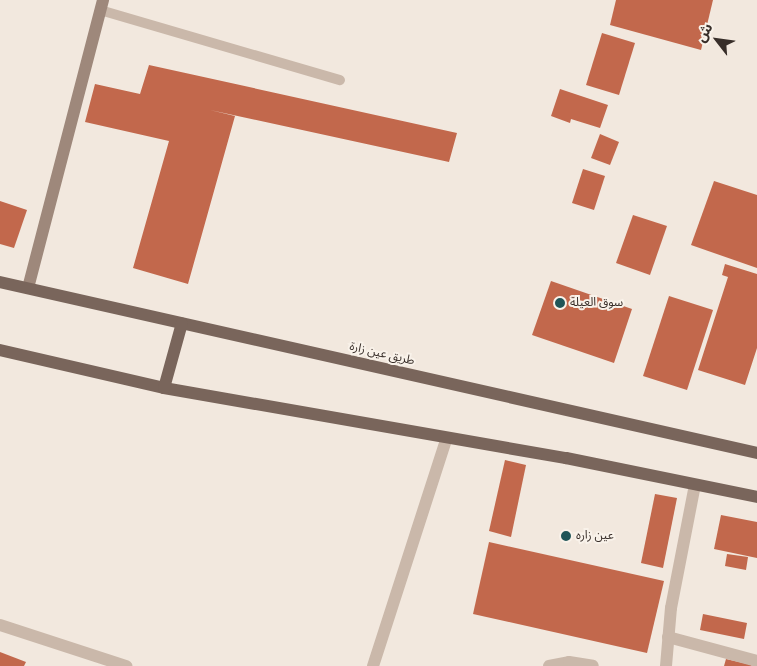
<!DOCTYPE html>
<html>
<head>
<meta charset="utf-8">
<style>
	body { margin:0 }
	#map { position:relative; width:757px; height:666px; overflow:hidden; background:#f2e8de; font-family:"Roboto Condensed","Noto Sans Arabic",sans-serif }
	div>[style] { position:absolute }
	.building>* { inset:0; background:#c2684c }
	.lane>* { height:10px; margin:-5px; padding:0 5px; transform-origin:5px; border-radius:5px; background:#cab8aa }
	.street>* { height:12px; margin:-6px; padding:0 6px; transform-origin:6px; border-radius:6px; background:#cab8aa }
	.secondary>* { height:12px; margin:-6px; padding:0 6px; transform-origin:6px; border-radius:6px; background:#9e887b }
	.primary>* { height:12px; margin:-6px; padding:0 6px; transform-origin:6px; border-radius:6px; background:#79655b }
	.dots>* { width:14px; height:14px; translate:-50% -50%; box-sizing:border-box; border:2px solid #f9f2ea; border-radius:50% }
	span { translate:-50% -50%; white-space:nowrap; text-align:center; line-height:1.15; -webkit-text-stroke:4px #f9f2ea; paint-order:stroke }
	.poi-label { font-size:12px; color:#382e29 }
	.left { translate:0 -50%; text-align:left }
	.street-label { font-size:12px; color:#382e29 }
	.north { position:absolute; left:692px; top:15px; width:50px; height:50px; -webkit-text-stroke:4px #f9f2ea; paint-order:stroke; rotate:300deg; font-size:14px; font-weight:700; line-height:20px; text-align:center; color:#382e29 }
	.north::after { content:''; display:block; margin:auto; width:18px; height:22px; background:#382e29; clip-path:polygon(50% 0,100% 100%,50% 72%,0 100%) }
</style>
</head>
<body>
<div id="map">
	<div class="building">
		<div style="clip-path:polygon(616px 0,713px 0,701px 50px,610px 25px)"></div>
		<div style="clip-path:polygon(602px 33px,635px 43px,619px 95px,586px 85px)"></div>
		<div style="clip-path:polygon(149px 65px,457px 133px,449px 162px,210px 110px,235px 116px,188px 284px,133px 268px,169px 141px,85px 122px,95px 84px,140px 94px)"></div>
		<div style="clip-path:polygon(560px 89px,608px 105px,600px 128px,571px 119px,570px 123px,551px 116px)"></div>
		<div style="clip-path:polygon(600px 134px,619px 142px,610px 165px,591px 158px)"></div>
		<div style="clip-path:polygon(583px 169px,605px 176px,594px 210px,572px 203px)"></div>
		<div style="clip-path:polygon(714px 181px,757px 195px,757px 268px,691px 245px)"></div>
		<div style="clip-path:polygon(0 201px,27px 210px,14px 248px,0 244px)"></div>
		<div style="clip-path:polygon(633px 215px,667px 226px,650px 275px,616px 263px)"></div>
		<div style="clip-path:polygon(725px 264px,757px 274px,757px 348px,745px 385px,698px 370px,728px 277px,722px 275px)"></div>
		<div style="clip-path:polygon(551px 281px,632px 309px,614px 363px,532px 335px)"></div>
		<div style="clip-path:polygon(669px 296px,713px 310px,687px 390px,643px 376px)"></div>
		<div style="clip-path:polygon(505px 460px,526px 465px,511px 537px,489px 531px)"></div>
		<div style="clip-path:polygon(655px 494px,677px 498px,663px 568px,641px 563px)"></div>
		<div style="clip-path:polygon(721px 515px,757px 522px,757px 558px,714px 549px)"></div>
		<div style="clip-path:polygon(489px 542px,664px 581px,647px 653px,473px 614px)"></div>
		<div style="clip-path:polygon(727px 554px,748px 557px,746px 570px,725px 566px)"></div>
		<div style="clip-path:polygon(703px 614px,747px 623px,744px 639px,700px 630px)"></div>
		<div style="clip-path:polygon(0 652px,26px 662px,24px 666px,0 666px)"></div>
		<div style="clip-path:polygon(726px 659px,752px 665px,751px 666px,724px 666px)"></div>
	</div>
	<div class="lane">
		<div style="left:100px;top:10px;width:250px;rotate:16.3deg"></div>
	</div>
	<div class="street">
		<div style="left:0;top:625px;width:133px;rotate:18deg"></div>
		<div style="left:668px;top:637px;width:92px;rotate:15.1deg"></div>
		<div style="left:373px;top:666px;width:237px;rotate:-72.1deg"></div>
		<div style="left:549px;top:666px;width:20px;rotate:-11deg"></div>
		<div style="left:569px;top:662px;width:24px;rotate:9deg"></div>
		<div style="left:666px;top:666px;width:58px;rotate:-85.1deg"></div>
		<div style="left:671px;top:608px;width:125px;rotate:-79deg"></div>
	</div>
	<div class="secondary">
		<div style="left:28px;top:288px;width:298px;rotate:-75.4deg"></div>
	</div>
	<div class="primary">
		<div style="left:0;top:282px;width:776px;rotate:12.73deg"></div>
		<div style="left:0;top:350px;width:168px;rotate:13deg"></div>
		<div style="left:164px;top:388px;width:408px;rotate:9.9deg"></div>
		<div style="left:566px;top:458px;width:195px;rotate:11.5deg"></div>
		<div style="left:164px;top:388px;width:67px;rotate:-74.5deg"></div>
	</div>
	<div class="dots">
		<div style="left:560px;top:303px;background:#205558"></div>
		<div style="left:566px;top:536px;background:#205558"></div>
	</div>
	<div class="poi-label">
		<span class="left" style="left:570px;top:303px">سوق العيلة</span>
		<span class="left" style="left:576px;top:536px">عين زاره</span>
	</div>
	<div class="street-label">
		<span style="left:382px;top:354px;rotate:13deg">طريق عين زارة</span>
	</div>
	<div class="north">ش</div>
</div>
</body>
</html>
